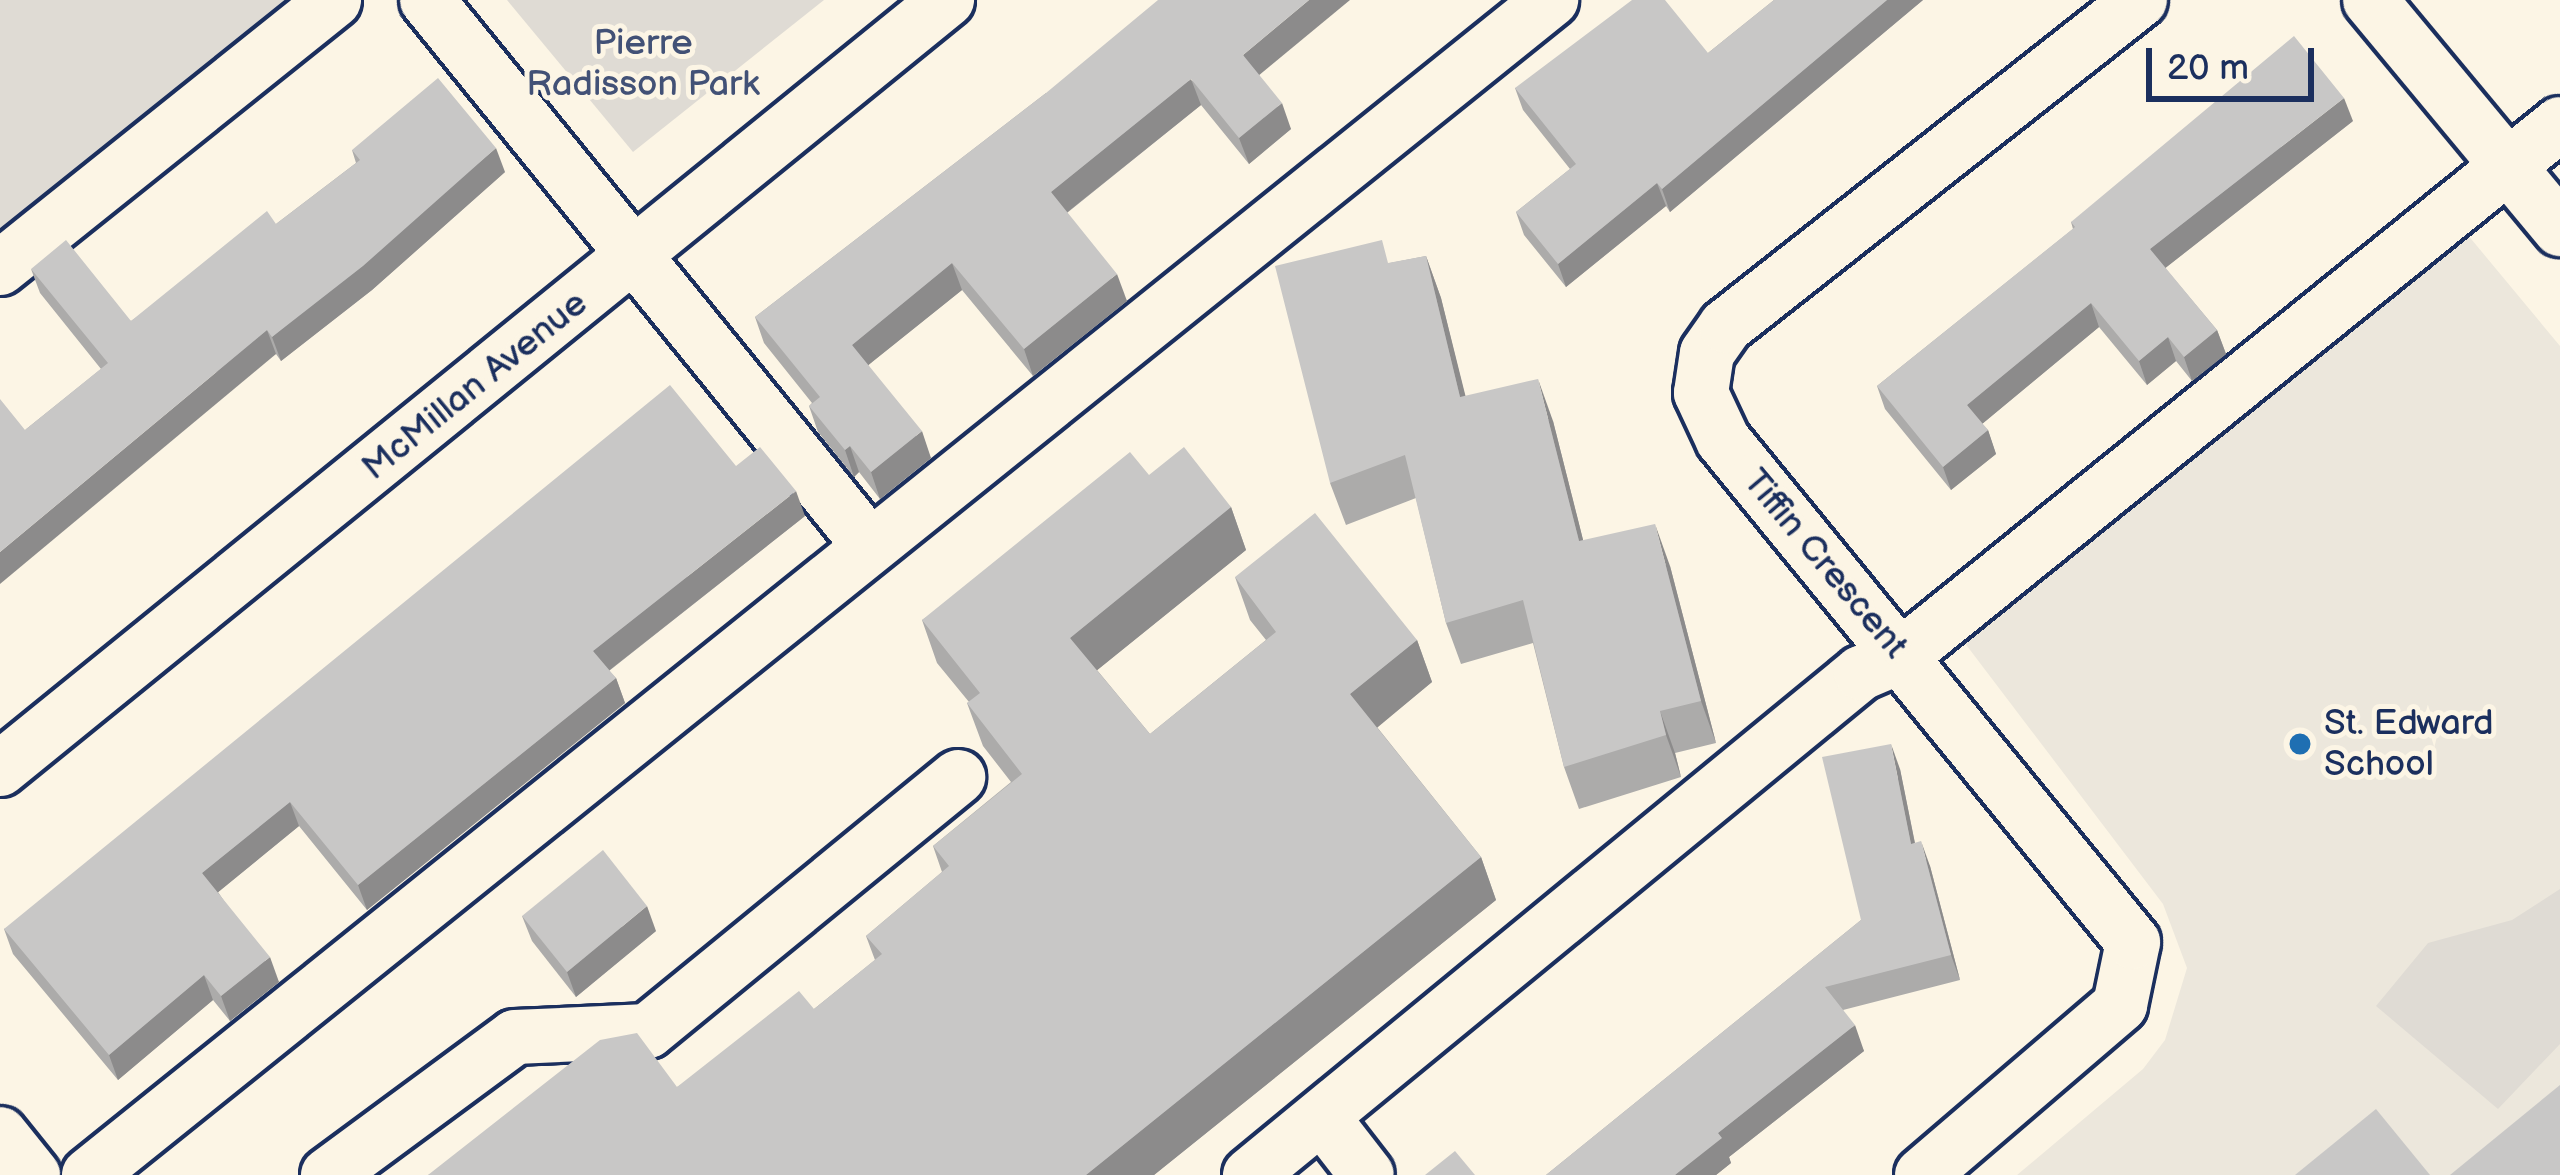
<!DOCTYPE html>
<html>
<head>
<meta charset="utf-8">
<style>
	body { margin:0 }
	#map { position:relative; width:2560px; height:1175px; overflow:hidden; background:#fcf5e5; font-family:"Balsamiq Sans",sans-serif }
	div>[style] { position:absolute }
	.built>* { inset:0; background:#ece7dc }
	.green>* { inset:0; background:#dfdbd4 }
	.roads { filter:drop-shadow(3px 0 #1b2f5e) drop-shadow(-3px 0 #1b2f5e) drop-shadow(0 3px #1b2f5e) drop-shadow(0 -3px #1b2f5e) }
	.minor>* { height:54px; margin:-27px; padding:0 27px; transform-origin:27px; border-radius:27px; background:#fcf5e5 }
	.wall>* { inset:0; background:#acabaa }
	.shaded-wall>* { inset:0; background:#8c8b8b }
	.building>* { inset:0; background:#c8c7c6 }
	.dots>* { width:33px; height:33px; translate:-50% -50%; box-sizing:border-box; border:6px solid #fcf5e5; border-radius:50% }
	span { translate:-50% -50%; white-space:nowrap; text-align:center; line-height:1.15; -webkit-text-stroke:10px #fcf5e5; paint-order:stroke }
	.park-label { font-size:36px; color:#425176 }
	.street-label { font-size:36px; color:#1b2f5e }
	.poi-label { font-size:36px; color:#1b2f5e }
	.left { translate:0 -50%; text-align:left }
	.scale { position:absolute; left:2146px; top:48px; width:168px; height:54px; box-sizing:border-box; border:6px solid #1b2f5e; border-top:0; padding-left:15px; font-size:36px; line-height:42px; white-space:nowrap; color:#1b2f5e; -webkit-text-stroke:9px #fcf5e5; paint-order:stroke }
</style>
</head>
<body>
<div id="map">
	<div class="built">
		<div style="clip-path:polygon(2467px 234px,2560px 346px,2560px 1175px,2017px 1175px,2143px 1069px,2165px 1040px,2187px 968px,2163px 904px,1964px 642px)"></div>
	</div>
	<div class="green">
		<div style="clip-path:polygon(0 0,294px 0,0 234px)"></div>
		<div style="clip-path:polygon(507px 0,824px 0,633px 152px)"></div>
		<div style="clip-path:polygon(2560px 889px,2560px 1044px,2498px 1109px,2376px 1006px,2428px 943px,2512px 920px)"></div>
	</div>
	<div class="roads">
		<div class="minor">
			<div style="left:427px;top:0;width:703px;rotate:50.95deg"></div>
			<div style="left:2370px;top:0;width:298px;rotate:50.3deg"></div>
			<div style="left:0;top:268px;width:428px;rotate:-38.7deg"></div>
			<div style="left:0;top:769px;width:1220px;rotate:-39.08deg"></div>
			<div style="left:1322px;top:1117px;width:73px;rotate:52.2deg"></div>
			<div style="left:0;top:1134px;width:53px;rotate:51.2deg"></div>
			<div style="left:89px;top:1175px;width:1876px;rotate:-38.79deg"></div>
			<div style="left:328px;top:1175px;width:232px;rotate:-36.4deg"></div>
			<div style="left:515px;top:1037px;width:133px;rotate:-2.6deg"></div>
			<div style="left:648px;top:1031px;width:401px;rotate:-39.3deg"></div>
			<div style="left:1250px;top:1175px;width:791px;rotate:-39.41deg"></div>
			<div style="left:1861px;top:673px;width:43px;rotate:-23deg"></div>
			<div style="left:1901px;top:656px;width:847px;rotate:-38.91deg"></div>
			<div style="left:1922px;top:1175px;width:261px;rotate:-40.6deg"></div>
			<div style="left:2120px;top:1005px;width:64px;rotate:-78.3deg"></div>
			<div style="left:2133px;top:942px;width:648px;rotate:-129.24deg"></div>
			<div style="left:1723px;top:440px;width:52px;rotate:-115.1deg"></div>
			<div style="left:1701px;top:393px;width:40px;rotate:-81.5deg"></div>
			<div style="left:1707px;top:353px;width:33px;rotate:-55deg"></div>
			<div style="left:1726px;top:326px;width:527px;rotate:-38.22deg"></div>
		</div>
	</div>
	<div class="wall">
		<div style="clip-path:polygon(1774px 0,1923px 0,1670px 212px,1666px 206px,1566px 287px,1524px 235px,1516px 212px,1570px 169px,1523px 110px,1515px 88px,1708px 53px)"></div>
		<div style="clip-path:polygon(1259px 75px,1291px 129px,1249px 164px,1201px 105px,1067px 213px,1127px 301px,1033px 376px,962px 290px,868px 365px,931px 458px,880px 499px,859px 472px,854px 477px,818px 432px,809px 406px,812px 403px,764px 343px,755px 317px,1046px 93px)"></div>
		<div style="clip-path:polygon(2353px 121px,2165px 268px,2217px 330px,2226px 354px,2192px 381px,2176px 361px,2147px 385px,2099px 327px,1982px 424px,1988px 430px,1996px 454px,1951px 490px,1885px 409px,1877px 386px,2073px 229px,2071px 222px)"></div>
		<div style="clip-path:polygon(352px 150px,505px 172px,372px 290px,281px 361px,276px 354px,25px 430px,101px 369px,40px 293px,31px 269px,131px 321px,276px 224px,356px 163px)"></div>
		<div style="clip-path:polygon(1426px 256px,1441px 298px,1465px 396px,1553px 421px,1583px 540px,1670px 566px,1716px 743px,1675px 753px,1681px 777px,1579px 809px,1564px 767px,1533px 643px,1461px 664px,1446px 623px,1416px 498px,1346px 525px,1330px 483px,1390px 263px)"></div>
		<div style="clip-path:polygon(1149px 475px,1231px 507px,1246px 550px,1097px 670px,1150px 734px,1266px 640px,1250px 620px,1235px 577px,1417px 640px,1432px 682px,1377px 727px,1481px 857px,1496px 900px,1154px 1175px,428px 1175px,677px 1087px,814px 1009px,875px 960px,866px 936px,942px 872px,933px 846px,1011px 782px,983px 746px,967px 703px,969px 702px,937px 663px,922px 620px)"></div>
		<div style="clip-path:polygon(805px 516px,609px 671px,616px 678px,625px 703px,367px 910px,299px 826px,218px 892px,279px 982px,230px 1021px,213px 1000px,118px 1080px,13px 954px,4px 929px)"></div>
		<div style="clip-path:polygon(1900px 769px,1915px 843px,1930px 866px,1960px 980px,1843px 1010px,1864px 1051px,1729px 1157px,1731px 1163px,1716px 1175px,1546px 1175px,1861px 920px)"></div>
		<div style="clip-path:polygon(522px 916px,656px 931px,576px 997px,532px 941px)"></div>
	</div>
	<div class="shaded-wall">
		<div style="clip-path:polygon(1309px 0,1350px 0,1252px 81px,1243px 55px)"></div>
		<div style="clip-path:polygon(1887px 0,1923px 0,1670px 212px,1662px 189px)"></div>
		<div style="clip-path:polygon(1191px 79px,1201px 105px,1060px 218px,1051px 192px)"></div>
		<div style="clip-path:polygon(2344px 98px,2353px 121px,2159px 273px,2150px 249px)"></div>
		<div style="clip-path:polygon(1282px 103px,1291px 129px,1249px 164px,1239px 138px)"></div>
		<div style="clip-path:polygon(496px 148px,505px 172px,372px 290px,281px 361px,272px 337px)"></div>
		<div style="clip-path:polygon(1657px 183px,1666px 206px,1566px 287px,1558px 264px)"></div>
		<div style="clip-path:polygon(1426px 256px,1441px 298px,1476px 438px,1460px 397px)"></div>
		<div style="clip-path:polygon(952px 263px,962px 290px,861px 371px,852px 345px)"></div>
		<div style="clip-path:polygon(1117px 274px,1127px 301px,1033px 376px,1024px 349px)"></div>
		<div style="clip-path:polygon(2091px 303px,2099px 327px,1976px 429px,1967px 405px)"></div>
		<div style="clip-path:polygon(267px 330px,276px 354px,0 584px,0 552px)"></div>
		<div style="clip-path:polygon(2217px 330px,2226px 354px,2192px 381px,2184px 357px)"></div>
		<div style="clip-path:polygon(2168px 337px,2176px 361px,2147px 385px,2139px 361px)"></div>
		<div style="clip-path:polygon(1538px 379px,1553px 421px,1594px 583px,1579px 541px)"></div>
		<div style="clip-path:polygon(1988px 430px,1996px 454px,1951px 490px,1943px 467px)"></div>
		<div style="clip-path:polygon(922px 431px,931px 458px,880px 499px,871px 472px)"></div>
		<div style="clip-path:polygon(850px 446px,859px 472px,854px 477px,845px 450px)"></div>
		<div style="clip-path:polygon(796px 491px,805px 516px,602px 676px,593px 651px)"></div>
		<div style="clip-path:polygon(1231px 507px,1246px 550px,1085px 680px,1070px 638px)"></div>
		<div style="clip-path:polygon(1655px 524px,1670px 566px,1716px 743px,1701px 701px)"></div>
		<div style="clip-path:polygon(1417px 640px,1432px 682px,1366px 737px,1350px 694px)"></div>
		<div style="clip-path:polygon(616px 678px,625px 703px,367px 910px,358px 885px)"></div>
		<div style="clip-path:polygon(1660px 711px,1675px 753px,1681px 777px,1666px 735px)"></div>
		<div style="clip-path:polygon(1891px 744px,1900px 769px,1920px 869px,1911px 844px)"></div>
		<div style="clip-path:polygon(290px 802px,299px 826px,211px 898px,202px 873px)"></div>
		<div style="clip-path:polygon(1921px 841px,1930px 866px,1960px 980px,1951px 955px)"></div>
		<div style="clip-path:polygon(1481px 857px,1496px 900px,1154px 1175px,1086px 1175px)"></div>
		<div style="clip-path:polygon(647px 906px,656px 931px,576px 997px,567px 972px)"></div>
		<div style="clip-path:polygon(270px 957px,279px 982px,230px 1021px,221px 996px)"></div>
		<div style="clip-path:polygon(204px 975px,213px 1000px,118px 1080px,109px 1055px)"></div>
		<div style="clip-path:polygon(1855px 1025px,1864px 1051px,1729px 1157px,1731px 1163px,1716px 1175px,1675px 1175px,1718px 1133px)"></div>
	</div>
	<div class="building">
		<div style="clip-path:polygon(1158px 0,1309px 0,1243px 55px,1282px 103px,1239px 138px,1191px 79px,1051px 192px,1117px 274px,1024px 349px,952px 263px,852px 345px,922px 431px,871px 472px,850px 446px,845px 450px,809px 406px,820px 397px,755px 317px,1046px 93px)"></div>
		<div style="clip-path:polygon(1632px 0,1665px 0,1708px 53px,1774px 0,1887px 0,1662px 189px,1657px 183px,1558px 264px,1516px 212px,1576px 164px,1515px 88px)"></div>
		<div style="clip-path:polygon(2294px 36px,2344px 98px,2150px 249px,2217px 330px,2184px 357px,2168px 337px,2139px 361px,2091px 303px,1967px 405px,1988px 430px,1943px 467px,1877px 386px,2075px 227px,2071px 222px)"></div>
		<div style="clip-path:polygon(438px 78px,496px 148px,363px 266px,272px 337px,267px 330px,0 552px,0 399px,25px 430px,108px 363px,31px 269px,66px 240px,131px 321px,267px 211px,276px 224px,360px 160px,352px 150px)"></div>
		<div style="clip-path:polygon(1382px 240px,1388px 263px,1426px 256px,1460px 397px,1538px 379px,1579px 541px,1655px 524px,1701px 701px,1660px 711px,1666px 735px,1564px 767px,1523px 600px,1446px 623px,1405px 455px,1330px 483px,1275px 266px)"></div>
		<div style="clip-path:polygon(670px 385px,736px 466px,760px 447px,796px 491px,593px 651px,616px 678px,358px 885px,290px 802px,202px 873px,270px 957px,221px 996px,204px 975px,109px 1055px,4px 929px)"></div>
		<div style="clip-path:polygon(1184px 447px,1231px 507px,1070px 638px,1150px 734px,1276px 632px,1235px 577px,1315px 513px,1417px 640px,1350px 694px,1481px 857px,1086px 1175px,428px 1175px,600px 1040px,637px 1033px,677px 1087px,799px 991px,814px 1009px,882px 954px,866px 936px,949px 866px,933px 846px,1022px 774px,967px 703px,980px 693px,922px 620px,1130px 452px,1149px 475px)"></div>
		<div style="clip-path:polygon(1891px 744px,1911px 844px,1921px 841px,1951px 955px,1825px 987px,1855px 1025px,1718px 1133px,1722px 1138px,1675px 1175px,1546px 1175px,1861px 920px,1822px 757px)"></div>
		<div style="clip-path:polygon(603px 850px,647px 906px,567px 972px,522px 916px)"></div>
		<div style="clip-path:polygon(2560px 1085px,2560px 1175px,2450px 1175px)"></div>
		<div style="clip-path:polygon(2376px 1109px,2430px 1175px,2295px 1175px)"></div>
		<div style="clip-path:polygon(1455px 1151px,1475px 1175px,1425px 1175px)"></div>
	</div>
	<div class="dots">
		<div style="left:2300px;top:744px;background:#1f6fb2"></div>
	</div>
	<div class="park-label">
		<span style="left:643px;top:64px">Pierre<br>Radisson Park</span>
	</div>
	<div class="street-label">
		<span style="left:475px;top:386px;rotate:-39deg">McMillan Avenue</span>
		<span style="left:1825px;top:564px;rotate:50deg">Tiffin Crescent</span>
	</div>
	<div class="poi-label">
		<span class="left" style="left:2324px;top:744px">St. Edward<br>School</span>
	</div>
	<div class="scale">20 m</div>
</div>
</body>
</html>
